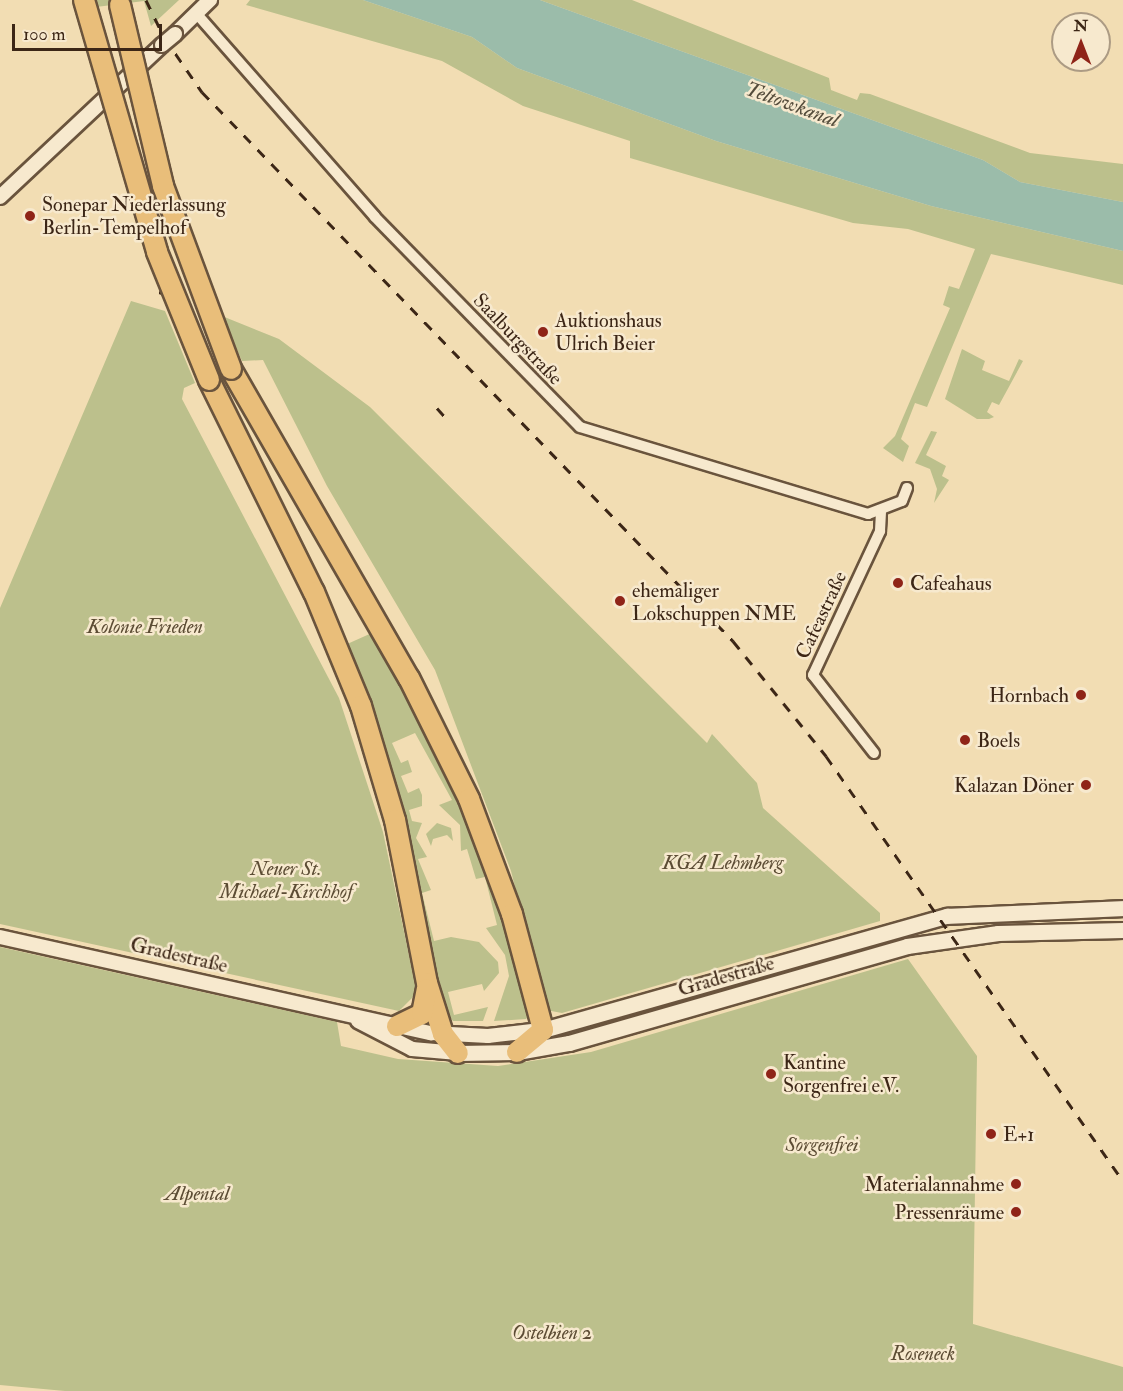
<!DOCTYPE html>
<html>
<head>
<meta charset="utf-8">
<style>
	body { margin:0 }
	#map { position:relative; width:1123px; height:1391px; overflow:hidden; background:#f2ddb3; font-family:"IM FELL Double Pica",serif }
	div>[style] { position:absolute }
	.green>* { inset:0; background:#bcc08c }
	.water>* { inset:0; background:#9bbcaa }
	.roads { filter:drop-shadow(2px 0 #6a543d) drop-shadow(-2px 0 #6a543d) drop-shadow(0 2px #6a543d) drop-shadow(0 -2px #6a543d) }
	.minor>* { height:10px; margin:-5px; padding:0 5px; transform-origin:5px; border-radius:5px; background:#f7e9ce }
	.tertiary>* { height:14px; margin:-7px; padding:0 7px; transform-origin:7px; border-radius:7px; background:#f7e9ce }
	.secondary>* { height:15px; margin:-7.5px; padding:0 7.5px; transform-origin:7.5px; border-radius:7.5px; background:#f7e9ce }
	.motorway>* { height:20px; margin:-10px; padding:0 10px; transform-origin:10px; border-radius:10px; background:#e9be7a }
	.rail>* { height:3px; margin-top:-1.5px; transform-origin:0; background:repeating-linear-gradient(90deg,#3c2616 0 10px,transparent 0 20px) }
	.bridges { filter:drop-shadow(2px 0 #6a543d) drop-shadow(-2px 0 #6a543d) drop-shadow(0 2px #6a543d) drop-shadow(0 -2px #6a543d) }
	.tertiary-bridge>* { height:14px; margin:-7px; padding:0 7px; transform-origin:7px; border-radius:7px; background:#f7e9ce }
	.motorway-bridge>* { height:20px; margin:-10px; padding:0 10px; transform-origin:10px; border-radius:10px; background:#e9be7a }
	.dots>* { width:16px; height:16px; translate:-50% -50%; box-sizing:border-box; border:3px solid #f7e9ce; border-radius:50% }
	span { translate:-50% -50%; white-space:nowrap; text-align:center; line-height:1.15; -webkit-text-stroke:5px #f7e9ce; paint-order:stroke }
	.poi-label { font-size:20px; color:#3c2616 }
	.left { translate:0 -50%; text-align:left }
	.right { translate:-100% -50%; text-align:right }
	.street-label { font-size:20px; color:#3c2616 }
	.park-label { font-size:20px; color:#5c4c34; font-style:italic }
	.water-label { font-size:21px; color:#544c3b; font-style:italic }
	.north { position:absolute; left:1051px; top:12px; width:60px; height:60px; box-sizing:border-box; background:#f7e9ce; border:2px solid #ac9b84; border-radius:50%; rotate:0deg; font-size:16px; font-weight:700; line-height:24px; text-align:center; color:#3c2616 }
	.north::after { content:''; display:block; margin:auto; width:21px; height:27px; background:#8f2418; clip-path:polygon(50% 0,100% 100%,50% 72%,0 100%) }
	.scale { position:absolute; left:12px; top:24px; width:150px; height:27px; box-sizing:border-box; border:3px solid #3c2616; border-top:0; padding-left:8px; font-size:18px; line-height:21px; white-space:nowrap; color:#3c2616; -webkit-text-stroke:4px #f7e9ce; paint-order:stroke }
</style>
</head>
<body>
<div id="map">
	<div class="green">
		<div style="clip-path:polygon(95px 0,179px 0,151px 26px,144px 1px,96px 7px)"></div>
		<div style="clip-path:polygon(250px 0,363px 0,472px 37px,517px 68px,716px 141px,931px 206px,1123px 251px,1123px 285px,991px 254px,927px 407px,915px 403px,901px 439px,909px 446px,903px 462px,883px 448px,895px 436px,950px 308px,943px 305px,949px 286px,959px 289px,975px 249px,908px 229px,853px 223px,630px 158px,630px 141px,523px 106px,442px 61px,246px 5px)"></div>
		<div style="clip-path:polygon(540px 0,632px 0,829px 78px,831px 90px,857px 100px,860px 93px,870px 94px,1030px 153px,1123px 164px,1123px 202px,1020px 182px,983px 160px)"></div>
		<div style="clip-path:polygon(131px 301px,165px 311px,195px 383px,184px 388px,182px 399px,339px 698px,383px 832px,417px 993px,399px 1011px,0 924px,0 608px)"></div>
		<div style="clip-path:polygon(222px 316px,279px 339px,370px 407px,707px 743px,712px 734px,757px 783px,763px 808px,880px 913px,880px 921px,562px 1013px,546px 1010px,511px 871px,435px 670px,327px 486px,263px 360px,242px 361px)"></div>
		<div style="clip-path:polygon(962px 349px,985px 361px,982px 370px,1009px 381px,1019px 359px,1023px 361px,999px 405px,992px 402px,987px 412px,994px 417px,989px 419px,977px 419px,945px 399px)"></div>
		<div style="clip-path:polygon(931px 431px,937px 432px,926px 455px,946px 466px,942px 476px,949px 480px,934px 503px,937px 489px,930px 469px,915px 463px)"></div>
		<div style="clip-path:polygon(374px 632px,403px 680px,487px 861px,532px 1012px,526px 1019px,494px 1021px,509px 976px,505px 955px,486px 928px,497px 925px,485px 877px,476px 879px,467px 849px,461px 851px,460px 825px,439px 805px,452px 800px,415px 733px,392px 743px,401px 763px,408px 760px,412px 772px,401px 776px,408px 793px,419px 788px,422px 795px,422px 806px,409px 810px,412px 821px,422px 823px,416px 838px,427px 857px,418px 859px,431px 890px,422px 893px,434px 941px,451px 937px,479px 942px,498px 962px,499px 973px,484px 991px,482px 984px,448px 992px,454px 1015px,488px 1007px,483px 1021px,453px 1021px,442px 1008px,345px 645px)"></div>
		<div style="clip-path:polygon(437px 823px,451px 828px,453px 841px,447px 835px,433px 839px,431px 846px,426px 834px)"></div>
		<div style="clip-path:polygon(887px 938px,894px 941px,561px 1038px,561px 1034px)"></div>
		<div style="clip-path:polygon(0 947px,337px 1022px,341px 1046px,398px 1059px,498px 1066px,591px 1052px,908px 959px,977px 1056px,973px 1324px,1123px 1367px,1123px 1391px,65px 1391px,0 1385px)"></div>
	</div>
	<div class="water">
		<div style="clip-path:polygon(363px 0,540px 0,983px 160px,1020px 182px,1123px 202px,1123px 251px,931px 206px,716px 141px,517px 68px,472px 37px)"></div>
	</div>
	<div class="roads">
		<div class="minor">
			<div style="left:196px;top:13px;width:271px;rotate:48.7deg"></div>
			<div style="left:375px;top:217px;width:293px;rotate:45.7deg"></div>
			<div style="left:580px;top:427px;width:301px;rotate:16.8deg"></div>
			<div style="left:868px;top:514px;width:36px;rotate:-21deg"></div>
			<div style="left:902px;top:501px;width:14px;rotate:-69deg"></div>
			<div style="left:874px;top:753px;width:99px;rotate:-128deg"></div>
			<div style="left:813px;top:675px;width:159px;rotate:-65deg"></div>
			<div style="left:880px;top:531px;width:19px;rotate:-87deg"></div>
		</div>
		<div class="tertiary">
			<div style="left:175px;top:34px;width:49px;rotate:-44.2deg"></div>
			<div style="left:0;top:197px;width:222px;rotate:-43.2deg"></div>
			<div style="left:0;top:937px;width:442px;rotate:12.6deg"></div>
			<div style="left:431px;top:1033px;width:57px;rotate:3deg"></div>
			<div style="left:488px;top:1036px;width:53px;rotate:-6.5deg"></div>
			<div style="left:358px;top:1021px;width:61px;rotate:27.4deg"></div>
			<div style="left:412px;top:1049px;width:46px;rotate:5deg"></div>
		</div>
		<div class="secondary">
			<div style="left:543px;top:1030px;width:420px;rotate:-15.8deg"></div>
			<div style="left:947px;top:916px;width:176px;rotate:-2.6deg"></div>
			<div style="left:458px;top:1053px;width:59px;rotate:-1deg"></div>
			<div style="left:517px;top:1052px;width:53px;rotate:-9.8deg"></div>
			<div style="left:569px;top:1043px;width:352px;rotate:-16deg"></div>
			<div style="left:907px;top:946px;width:92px;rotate:-8.1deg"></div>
			<div style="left:998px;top:933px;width:125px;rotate:-1.4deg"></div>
		</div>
		<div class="motorway">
			<div style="left:231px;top:369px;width:357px;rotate:60.1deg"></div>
			<div style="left:409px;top:678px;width:135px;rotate:63.6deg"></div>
			<div style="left:469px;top:799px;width:123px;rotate:69.5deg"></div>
			<div style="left:512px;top:914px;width:120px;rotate:75deg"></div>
			<div style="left:543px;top:1030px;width:34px;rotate:140deg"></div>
			<div style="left:209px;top:380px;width:237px;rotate:63.7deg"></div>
			<div style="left:314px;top:592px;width:123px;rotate:67.6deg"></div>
			<div style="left:361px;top:706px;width:119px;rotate:73.4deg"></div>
			<div style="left:395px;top:820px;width:166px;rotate:78.9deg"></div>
			<div style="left:427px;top:983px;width:53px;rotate:72.6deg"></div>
			<div style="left:443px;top:1034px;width:24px;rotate:52deg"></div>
			<div style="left:397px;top:1026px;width:28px;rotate:-26deg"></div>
			<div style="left:422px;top:1014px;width:25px;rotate:-79deg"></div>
		</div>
	</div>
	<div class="rail">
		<div style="left:146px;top:0;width:41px;rotate:64.1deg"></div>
		<div style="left:164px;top:37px;width:67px;rotate:55.4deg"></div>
		<div style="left:202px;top:92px;width:764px;rotate:45.95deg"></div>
		<div style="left:733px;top:641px;width:148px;rotate:51deg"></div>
		<div style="left:826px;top:756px;width:518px;rotate:55.05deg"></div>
		<div style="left:159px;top:292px;width:6px;rotate:18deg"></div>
		<div style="left:437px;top:408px;width:13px;rotate:48deg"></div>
	</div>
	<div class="bridges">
		<div class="tertiary-bridge">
			<div style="left:162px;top:45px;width:17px;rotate:-40deg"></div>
		</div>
		<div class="motorway-bridge">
			<div style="left:84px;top:0;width:262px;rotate:73.8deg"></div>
			<div style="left:157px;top:252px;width:138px;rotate:67.9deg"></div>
			<div style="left:120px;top:5px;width:186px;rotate:76.6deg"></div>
			<div style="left:163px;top:186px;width:195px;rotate:69.6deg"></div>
		</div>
	</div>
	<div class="dots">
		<div style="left:30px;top:216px;background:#8f2418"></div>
		<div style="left:543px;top:332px;background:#8f2418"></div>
		<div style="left:898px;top:583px;background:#8f2418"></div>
		<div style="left:620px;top:601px;background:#8f2418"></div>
		<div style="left:1081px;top:695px;background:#8f2418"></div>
		<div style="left:965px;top:740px;background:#8f2418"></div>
		<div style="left:1086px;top:785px;background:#8f2418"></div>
		<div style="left:771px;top:1074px;background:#8f2418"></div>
		<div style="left:991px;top:1134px;background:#8f2418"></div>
		<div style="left:1016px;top:1184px;background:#8f2418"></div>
		<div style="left:1016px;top:1212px;background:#8f2418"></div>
	</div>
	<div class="poi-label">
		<span class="left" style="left:42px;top:216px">Sonepar Niederlassung<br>Berlin-Tempelhof</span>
		<span class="left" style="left:555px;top:332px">Auktionshaus<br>Ulrich Beier</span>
		<span class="left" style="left:910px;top:583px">Cafeahaus</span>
		<span class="left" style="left:632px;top:602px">ehemaliger<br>Lokschuppen NME</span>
		<span class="right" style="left:1069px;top:695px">Hornbach</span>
		<span class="left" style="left:977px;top:740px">Boels</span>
		<span class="right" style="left:1074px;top:785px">Kalazan Döner</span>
		<span class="left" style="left:783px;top:1074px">Kantine<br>Sorgenfrei e.V.</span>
		<span class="left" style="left:1003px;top:1134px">E+1</span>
		<span class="right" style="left:1004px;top:1184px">Materialannahme</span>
		<span class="right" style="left:1004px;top:1212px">Pressenräume</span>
	</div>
	<div class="street-label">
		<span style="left:518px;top:339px;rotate:46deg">Saalburgstraße</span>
		<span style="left:821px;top:615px;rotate:-65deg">Cafeastraße</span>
		<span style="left:179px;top:955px;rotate:13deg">Gradestraße</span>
		<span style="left:726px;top:976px;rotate:-16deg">Gradestraße</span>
	</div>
	<div class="park-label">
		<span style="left:145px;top:626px">Kolonie Frieden</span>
		<span style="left:723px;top:862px">KGA Lehmberg</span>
		<span style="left:286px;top:880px">Neuer St.<br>Michael-Kirchhof</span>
		<span style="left:822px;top:1144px">Sorgenfrei</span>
		<span style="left:197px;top:1193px">Alpental</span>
		<span style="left:552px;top:1332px">Ostelbien 2</span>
		<span style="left:923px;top:1353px">Roseneck</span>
	</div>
	<div class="water-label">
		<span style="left:792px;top:105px;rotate:20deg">Teltowkanal</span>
	</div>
	<div class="north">N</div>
	<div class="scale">100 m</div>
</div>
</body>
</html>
